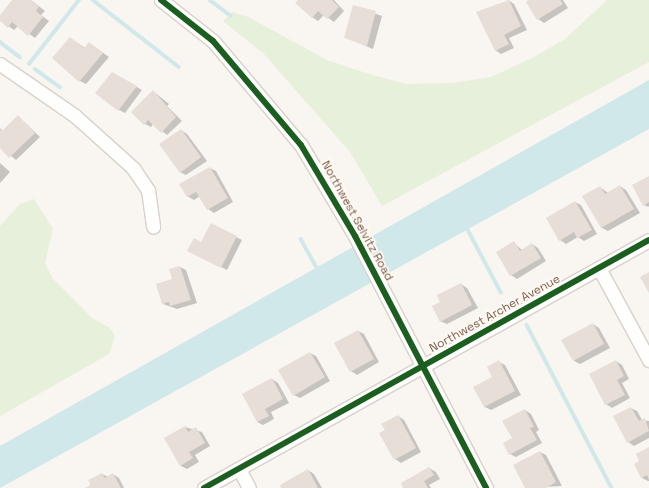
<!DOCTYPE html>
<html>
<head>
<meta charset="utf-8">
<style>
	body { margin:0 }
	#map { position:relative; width:649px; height:488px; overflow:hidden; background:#f9f5f0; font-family:"Space Grotesk",sans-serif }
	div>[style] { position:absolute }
	.green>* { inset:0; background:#e7f0db }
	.water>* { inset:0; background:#d0e8ea }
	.shadow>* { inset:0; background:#0003 }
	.stream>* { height:3.5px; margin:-1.75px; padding:0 1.75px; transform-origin:1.75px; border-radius:1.75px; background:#d0e8ea }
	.building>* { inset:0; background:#e6ded7 }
	.roads { filter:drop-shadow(1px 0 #d7d1cb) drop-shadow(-1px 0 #d7d1cb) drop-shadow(0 1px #d7d1cb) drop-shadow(0 -1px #d7d1cb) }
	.minor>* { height:13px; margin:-6.5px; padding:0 6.5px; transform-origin:6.5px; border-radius:6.5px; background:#fefefd }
	.cycleway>* { height:6px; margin:-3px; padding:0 3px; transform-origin:3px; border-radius:3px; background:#1b5e20 }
	span { translate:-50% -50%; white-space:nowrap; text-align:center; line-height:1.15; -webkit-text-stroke:3.5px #fffaf3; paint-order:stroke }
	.street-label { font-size:12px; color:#7a5c4d }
</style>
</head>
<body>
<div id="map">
	<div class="green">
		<div style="clip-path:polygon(607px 0,649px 0,649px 62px,382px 206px,350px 152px,263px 53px,223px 21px,232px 12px,248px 17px,327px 60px,366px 73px,406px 84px,452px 83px,491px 77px,534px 57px,565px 39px)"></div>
		<div style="clip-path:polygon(34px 199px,53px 229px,45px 263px,53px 279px,92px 318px,110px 328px,115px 336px,109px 354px,0 416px,0 226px,20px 204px)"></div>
	</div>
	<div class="water">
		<div style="clip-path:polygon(649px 80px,649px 129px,0 488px,0 446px)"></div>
	</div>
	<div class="shadow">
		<div style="clip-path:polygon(14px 0,31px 0,45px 11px,41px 15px,49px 21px,35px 38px,18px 26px,14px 30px,0 20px)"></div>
		<div style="clip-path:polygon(299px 0,334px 0,344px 11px,334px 22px,324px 15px,318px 21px,312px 17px)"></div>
		<div style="clip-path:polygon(508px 0,514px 4px,527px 30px,509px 38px,514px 48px,501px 54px,495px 50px)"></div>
		<div style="clip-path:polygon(530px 0,563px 0,568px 8px,544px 23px,538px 19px)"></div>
		<div style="clip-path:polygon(354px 6px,382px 16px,373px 49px,345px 37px)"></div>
		<div style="clip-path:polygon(70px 38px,85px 48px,89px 43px,109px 57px,86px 84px,80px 81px)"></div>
		<div style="clip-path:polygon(112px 73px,142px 90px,125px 113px,119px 110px)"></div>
		<div style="clip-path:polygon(153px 91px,169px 104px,167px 106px,182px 121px,167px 135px,153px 124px,151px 127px,145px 124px)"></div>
		<div style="clip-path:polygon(18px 116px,40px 137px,16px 160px,0 147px,0 128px,3px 131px)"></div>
		<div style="clip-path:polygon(181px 130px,187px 134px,207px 161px,186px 175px,180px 172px)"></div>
		<div style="clip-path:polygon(0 163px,10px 172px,0 183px)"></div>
		<div style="clip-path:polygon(210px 168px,216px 171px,233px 202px,214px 213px,208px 209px,200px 196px,194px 200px,187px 196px)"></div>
		<div style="clip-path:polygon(649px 177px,649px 206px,648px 207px,644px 205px)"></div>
		<div style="clip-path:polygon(620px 186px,626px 190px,640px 213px,608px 231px,602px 228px,584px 196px,600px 187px,608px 193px)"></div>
		<div style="clip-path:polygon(575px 202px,581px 205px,597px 234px,584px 241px,578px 237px,566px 244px,560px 240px)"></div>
		<div style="clip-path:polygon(236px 237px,242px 240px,227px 270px,195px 254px,202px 244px)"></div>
		<div style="clip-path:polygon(514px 243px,522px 250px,532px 244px,538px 248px,546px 261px,517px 279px,511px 275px)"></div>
		<div style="clip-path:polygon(180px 267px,186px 270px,197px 303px,177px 309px,163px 304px,173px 280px,170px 270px)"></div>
		<div style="clip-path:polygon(461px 284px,467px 288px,478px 308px,447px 324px,440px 321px,441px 302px)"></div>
		<div style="clip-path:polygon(593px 324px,599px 328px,610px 348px,580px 364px,574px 361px)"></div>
		<div style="clip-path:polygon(358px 331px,364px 334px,379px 362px,357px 375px,351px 371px)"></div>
		<div style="clip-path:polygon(310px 353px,316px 356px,330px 381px,300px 398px,294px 395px)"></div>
		<div style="clip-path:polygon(616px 361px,622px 365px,629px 379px,622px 383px,630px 398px,612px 408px,606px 404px)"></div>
		<div style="clip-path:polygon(499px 362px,505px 365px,521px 395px,491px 410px,485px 407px,475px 387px,494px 377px)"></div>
		<div style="clip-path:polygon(272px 379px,278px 383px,289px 403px,271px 412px,274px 419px,263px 425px,257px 422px)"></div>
		<div style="clip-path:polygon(631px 408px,637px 411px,642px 420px,649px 421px,649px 438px,634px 446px,628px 442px)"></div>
		<div style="clip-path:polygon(525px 410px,531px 414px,539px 430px,536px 432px,542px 443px,516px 457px,510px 454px)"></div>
		<div style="clip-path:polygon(398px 416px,404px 420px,421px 452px,401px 463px,395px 459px)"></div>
		<div style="clip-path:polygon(185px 427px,202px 432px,210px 446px,195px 455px,199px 462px,187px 469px,181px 466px,165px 439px)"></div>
		<div style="clip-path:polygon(649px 448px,649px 481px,648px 481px,642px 478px,641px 462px)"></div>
		<div style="clip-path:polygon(540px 452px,546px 455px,562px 486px,526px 488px)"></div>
		<div style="clip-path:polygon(429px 468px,436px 472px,440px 479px,429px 485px,431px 488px,405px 488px)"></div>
		<div style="clip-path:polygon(308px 470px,314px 474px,322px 488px,283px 488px)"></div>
		<div style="clip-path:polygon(102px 474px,108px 477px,113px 474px,119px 478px,124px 488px,87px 488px)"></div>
	</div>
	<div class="stream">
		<div style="left:93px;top:0;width:109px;rotate:37.9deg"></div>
		<div style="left:210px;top:0;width:26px;rotate:37deg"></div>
		<div style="left:0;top:42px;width:25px;rotate:37deg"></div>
		<div style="left:29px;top:64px;width:81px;rotate:-52deg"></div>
		<div style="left:35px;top:69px;width:31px;rotate:36deg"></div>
		<div style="left:466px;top:226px;width:75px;rotate:62.1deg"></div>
		<div style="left:301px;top:239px;width:31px;rotate:61deg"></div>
		<div style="left:527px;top:325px;width:184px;rotate:62.5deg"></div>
	</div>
	<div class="building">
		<div style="clip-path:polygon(12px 0,31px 0,39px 7px,36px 11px,43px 17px,28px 36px,12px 22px,8px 28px,0 21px,0 15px)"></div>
		<div style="clip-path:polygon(298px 0,332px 0,339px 7px,327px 19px,318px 11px,312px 18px,295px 3px)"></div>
		<div style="clip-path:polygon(509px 0,521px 26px,504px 35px,509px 44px,495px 51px,476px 12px)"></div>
		<div style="clip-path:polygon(528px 0,560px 0,563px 4px,537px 20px,526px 2px)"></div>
		<div style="clip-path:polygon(353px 5px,376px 11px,367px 46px,344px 38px)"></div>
		<div style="clip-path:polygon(70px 37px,84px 48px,89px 42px,103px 53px,79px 82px,52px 58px)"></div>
		<div style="clip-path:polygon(112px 72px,137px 86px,118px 111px,95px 93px)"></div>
		<div style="clip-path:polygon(153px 90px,176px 117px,161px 133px,148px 120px,144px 125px,131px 112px)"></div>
		<div style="clip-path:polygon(18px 115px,35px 133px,9px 158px,0 148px,0 129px,2px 131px)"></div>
		<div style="clip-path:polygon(181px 129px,201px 157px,180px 173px,159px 144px)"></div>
		<div style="clip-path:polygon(210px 167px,228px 198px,207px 210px,196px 192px,187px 197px,179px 184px)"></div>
		<div style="clip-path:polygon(649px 176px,649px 202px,643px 206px,632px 185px)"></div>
		<div style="clip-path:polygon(620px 185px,634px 209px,601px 228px,582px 196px,600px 186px,605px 194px)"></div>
		<div style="clip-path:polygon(575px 201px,592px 230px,577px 238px,574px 232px,559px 241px,546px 218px)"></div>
		<div style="clip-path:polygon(211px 223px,237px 236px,221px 268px,187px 251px,194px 238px,201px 242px)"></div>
		<div style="clip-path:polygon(514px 241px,520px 251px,532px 243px,541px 258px,510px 276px,496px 252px)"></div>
		<div style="clip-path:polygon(180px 266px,191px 300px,170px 306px,169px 302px,162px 304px,156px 284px,172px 279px,169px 269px)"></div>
		<div style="clip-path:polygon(649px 272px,649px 293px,640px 277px)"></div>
		<div style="clip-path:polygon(461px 283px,472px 305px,440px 322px,432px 306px,440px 302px,437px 295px)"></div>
		<div style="clip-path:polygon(593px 323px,604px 344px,573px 361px,561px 340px)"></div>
		<div style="clip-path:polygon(358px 330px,374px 359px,350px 372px,334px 343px)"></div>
		<div style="clip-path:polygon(310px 352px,325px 377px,293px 396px,278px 370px)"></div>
		<div style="clip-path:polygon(499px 360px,515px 391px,484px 407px,473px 387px,492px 377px,487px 367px)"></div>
		<div style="clip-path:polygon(616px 360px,624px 376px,617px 380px,625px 395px,605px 405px,589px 374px)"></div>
		<div style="clip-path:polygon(272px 378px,283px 399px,265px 409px,269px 416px,257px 422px,242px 394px)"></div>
		<div style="clip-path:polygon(631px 407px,639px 421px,645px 418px,649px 431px,627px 443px,613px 416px)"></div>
		<div style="clip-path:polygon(525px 409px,534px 427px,530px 428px,537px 440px,509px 455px,503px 443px,512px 438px,502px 421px)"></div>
		<div style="clip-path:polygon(398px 415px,416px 448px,394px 460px,379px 433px,385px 430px,381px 424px)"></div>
		<div style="clip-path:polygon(185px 426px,188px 432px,196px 427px,205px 443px,189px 452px,193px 458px,180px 466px,164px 438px)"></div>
		<div style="clip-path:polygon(649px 447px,649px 480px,647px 475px,641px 478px,634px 464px,639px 461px,636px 454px)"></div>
		<div style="clip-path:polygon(540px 451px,556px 482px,546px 488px,525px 488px,513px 465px)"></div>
		<div style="clip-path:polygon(429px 467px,434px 475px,424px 481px,428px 488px,403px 488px,401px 483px)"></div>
		<div style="clip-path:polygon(308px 469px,318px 488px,281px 488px,280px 485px)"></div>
		<div style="clip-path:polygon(102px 473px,105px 478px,113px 473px,121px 488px,85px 488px,91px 485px,88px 480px)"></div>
	</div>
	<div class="roads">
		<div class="minor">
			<div style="left:161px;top:0;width:66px;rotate:38.3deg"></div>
			<div style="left:213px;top:41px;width:136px;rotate:49.8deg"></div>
			<div style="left:301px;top:145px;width:106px;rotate:59.3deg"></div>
			<div style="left:355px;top:236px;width:284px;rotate:62.5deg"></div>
			<div style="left:0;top:64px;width:90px;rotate:34.6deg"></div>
			<div style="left:74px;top:115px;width:79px;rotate:41.9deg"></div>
			<div style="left:133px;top:168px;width:27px;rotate:56deg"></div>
			<div style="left:148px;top:190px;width:37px;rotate:82deg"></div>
			<div style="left:599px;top:268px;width:105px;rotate:61.5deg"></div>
			<div style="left:239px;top:469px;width:21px;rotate:62deg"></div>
			<div style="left:204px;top:488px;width:509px;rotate:-29.13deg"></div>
		</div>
	</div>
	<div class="cycleway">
		<div style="left:161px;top:0;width:66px;rotate:38.3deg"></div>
		<div style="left:213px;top:41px;width:136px;rotate:49.8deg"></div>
		<div style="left:301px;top:145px;width:106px;rotate:59.3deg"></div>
		<div style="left:355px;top:236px;width:284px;rotate:62.5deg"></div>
		<div style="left:204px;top:488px;width:509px;rotate:-29.13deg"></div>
	</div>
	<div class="street-label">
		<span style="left:357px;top:221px;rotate:61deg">Northwest Selvitz Road</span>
		<span style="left:495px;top:314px;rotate:-29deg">Northwest Archer Avenue</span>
	</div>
</div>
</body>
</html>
